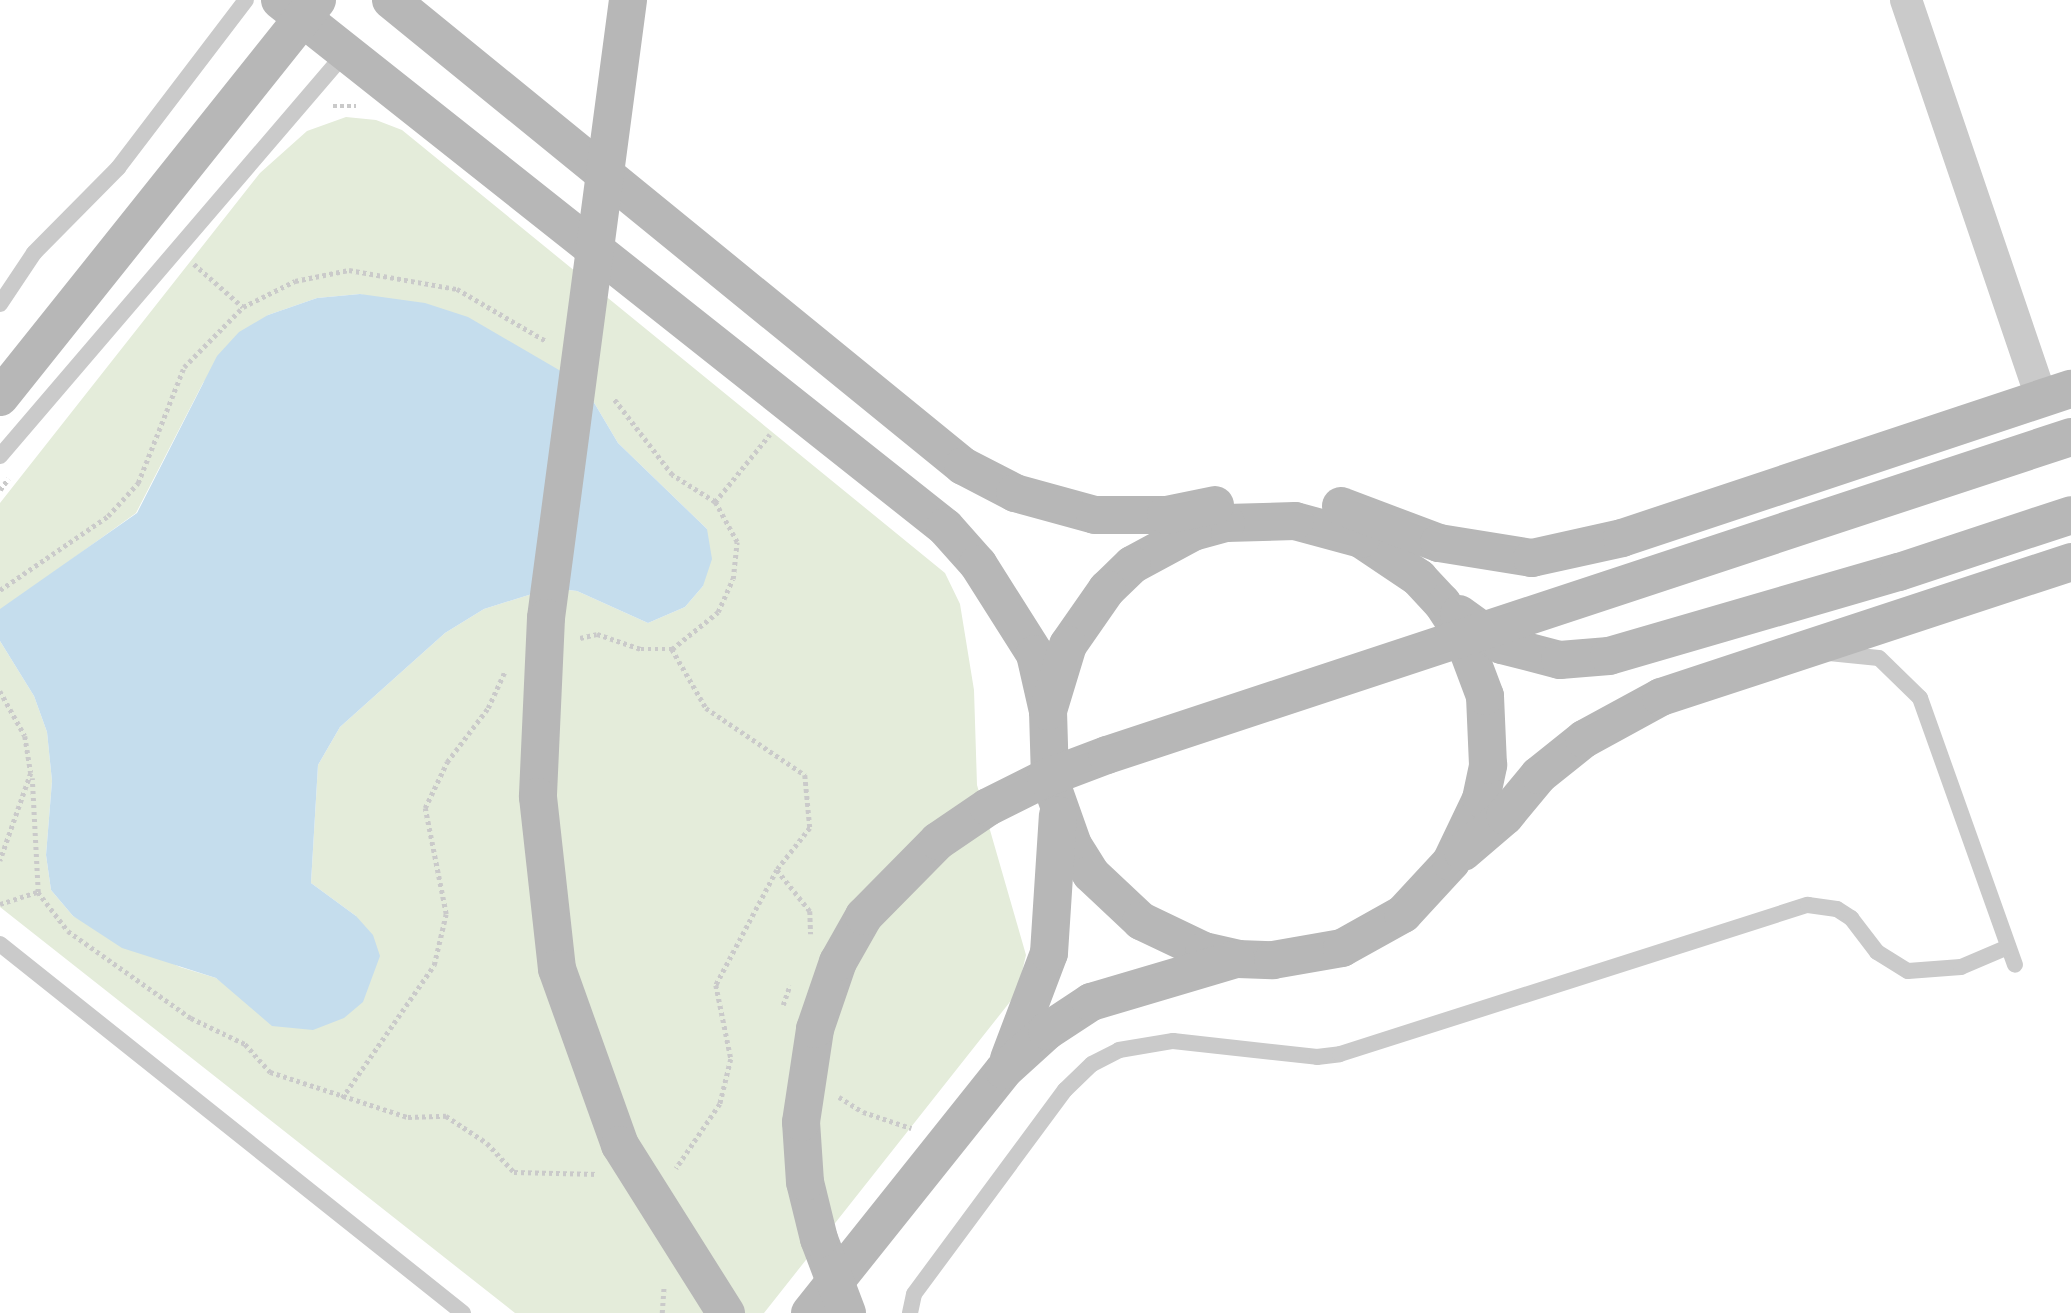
<!DOCTYPE html>
<html>
<head>
<meta charset="utf-8">
<style>
	body { margin:0 }
	#map { position:relative; width:2071px; height:1313px; overflow:hidden; background:#fff; font-family:Inter,sans-serif }
	div>[style] { position:absolute }
	.green>* { inset:0; background:#e4ecda }
	.water>* { inset:0; background:#c5dded }
	.path>* { height:4.5px; margin-top:-2.25px; transform-origin:0; background:repeating-linear-gradient(90deg,#cacaca 0 3.5px,transparent 0 7px) }
	.lane>* { height:16px; margin:-8px; padding:0 8px; transform-origin:8px; border-radius:8px; background:#cacaca }
	.street>* { height:32px; margin:-16px; padding:0 16px; transform-origin:16px; border-radius:16px; background:#cacaca }
	.secondary>* { height:38px; margin:-19px; padding:0 19px; transform-origin:19px; border-radius:19px; background:#b7b7b7 }
	.secondary-bridge>* { height:38px; margin:-19px; padding:0 19px; transform-origin:19px; border-radius:19px; background:#b7b7b7 }
	span { translate:-50% -50%; white-space:nowrap; text-align:center; line-height:1.15; -webkit-text-stroke:7px #fff; paint-order:stroke }
</style>
</head>
<body>
<div id="map">
	<div class="green">
		<div style="clip-path:polygon(346px 117px,376px 120px,402px 130px,945px 573px,960px 604px,974px 690px,977px 785px,1026px 955px,1017px 993px,764px 1313px,515px 1313px,0 907px,0 641px,34px 696px,47px 732px,52px 781px,46px 855px,51px 890px,73px 916px,180px 967px,216px 978px,238px 994px,356px 916px,311px 883px,318px 765px,340px 727px,445px 633px,484px 609px,551px 588px,577px 591px,648px 623px,685px 607px,703px 586px,707px 529px,618px 443px,583px 384px,503px 340px,360px 294px,317px 298px,268px 315px,203px 383px,136px 513px,0 611px,0 503px,260px 173px,307px 131px)"></div>
	</div>
	<div class="water">
		<div style="clip-path:polygon(360px 294px,425px 303px,468px 317px,583px 384px,618px 443px,707px 529px,712px 559px,703px 586px,685px 607px,648px 623px,577px 591px,551px 588px,484px 609px,445px 633px,340px 727px,318px 765px,311px 883px,356px 916px,373px 935px,380px 956px,363px 1002px,344px 1018px,313px 1030px,272px 1026px,216px 978px,122px 948px,73px 916px,51px 890px,46px 855px,52px 781px,47px 732px,34px 696px,0 641px,0 609px,137px 513px,217px 356px,239px 332px,268px 315px,317px 298px)"></div>
	</div>
	<div class="path">
		<div style="left:333px;top:106px;width:23px"></div>
		<div style="left:194px;top:264px;width:65px;rotate:41.3deg"></div>
		<div style="left:0;top:490px;width:14px;rotate:-54deg"></div>
		<div style="left:715px;top:502px;width:87px;rotate:-51deg"></div>
		<div style="left:0;top:590px;width:131px;rotate:-34.4deg"></div>
		<div style="left:108px;top:516px;width:45px;rotate:-47.7deg"></div>
		<div style="left:138px;top:483px;width:125px;rotate:-68.4deg"></div>
		<div style="left:184px;top:367px;width:84px;rotate:-45.5deg"></div>
		<div style="left:243px;top:307px;width:58px;rotate:-26.6deg"></div>
		<div style="left:295px;top:281px;width:55px;rotate:-11.5deg"></div>
		<div style="left:349px;top:270px;width:110px;rotate:10deg"></div>
		<div style="left:457px;top:289px;width:103px;rotate:30.3deg"></div>
		<div style="left:580px;top:638px;width:17px;rotate:-13deg"></div>
		<div style="left:597px;top:634px;width:46px;rotate:18.8deg"></div>
		<div style="left:641px;top:649px;width:31px"></div>
		<div style="left:672px;top:649px;width:59px;rotate:-38.8deg"></div>
		<div style="left:718px;top:612px;width:36px;rotate:-66deg"></div>
		<div style="left:733px;top:579px;width:37px;rotate:-84deg"></div>
		<div style="left:737px;top:542px;width:46px;rotate:-118.8deg"></div>
		<div style="left:715px;top:502px;width:51px;rotate:-147.9deg"></div>
		<div style="left:672px;top:475px;width:97px;rotate:-127.5deg"></div>
		<div style="left:672px;top:649px;width:68px;rotate:60deg"></div>
		<div style="left:706px;top:708px;width:120px;rotate:34.1deg"></div>
		<div style="left:805px;top:775px;width:53px;rotate:84.6deg"></div>
		<div style="left:810px;top:828px;width:53px;rotate:128.2deg"></div>
		<div style="left:777px;top:870px;width:130px;rotate:117.9deg"></div>
		<div style="left:716px;top:985px;width:76px;rotate:78.5deg"></div>
		<div style="left:731px;top:1059px;width:46px;rotate:103.7deg"></div>
		<div style="left:720px;top:1104px;width:78px;rotate:124.1deg"></div>
		<div style="left:0;top:691px;width:51px;rotate:60.9deg"></div>
		<div style="left:25px;top:736px;width:37px;rotate:81deg"></div>
		<div style="left:31px;top:773px;width:93px;rotate:109.4deg"></div>
		<div style="left:777px;top:870px;width:53px;rotate:51.2deg"></div>
		<div style="left:810px;top:911px;width:23px;rotate:88deg"></div>
		<div style="left:38px;top:892px;width:49px;rotate:52.4deg"></div>
		<div style="left:68px;top:931px;width:151px;rotate:35.3deg"></div>
		<div style="left:191px;top:1018px;width:60px;rotate:25.7deg"></div>
		<div style="left:245px;top:1044px;width:38px;rotate:48deg"></div>
		<div style="left:270px;top:1072px;width:145px;rotate:18.1deg"></div>
		<div style="left:408px;top:1117px;width:38px;rotate:-2deg"></div>
		<div style="left:446px;top:1116px;width:49px;rotate:33.4deg"></div>
		<div style="left:487px;top:1143px;width:40px;rotate:47deg"></div>
		<div style="left:514px;top:1172px;width:84px;rotate:1.4deg"></div>
		<div style="left:0;top:904px;width:40px;rotate:-18deg"></div>
		<div style="left:38px;top:892px;width:114px;rotate:-93deg"></div>
		<div style="left:783px;top:1005px;width:21px;rotate:-71deg"></div>
		<div style="left:839px;top:1097px;width:28px;rotate:32deg"></div>
		<div style="left:863px;top:1112px;width:51px;rotate:18.4deg"></div>
		<div style="left:342px;top:1098px;width:162px;rotate:-55.3deg"></div>
		<div style="left:434px;top:965px;width:52px;rotate:-76.8deg"></div>
		<div style="left:446px;top:914px;width:108px;rotate:-101.2deg"></div>
		<div style="left:425px;top:808px;width:51px;rotate:-64.4deg"></div>
		<div style="left:447px;top:762px;width:68px;rotate:-52.8deg"></div>
		<div style="left:488px;top:708px;width:41px;rotate:-65.3deg"></div>
		<div style="left:662px;top:1313px;width:28px;rotate:-86deg"></div>
	</div>
	<div class="lane">
		<div style="left:0;top:304px;width:61px;rotate:-56.3deg"></div>
		<div style="left:34px;top:253px;width:120px;rotate:-45.3deg"></div>
		<div style="left:118px;top:168px;width:211px;rotate:-52.7deg"></div>
		<div style="left:0;top:456px;width:532px;rotate:-49.42deg"></div>
		<div style="left:1829px;top:653px;width:50px;rotate:5.7deg"></div>
		<div style="left:1879px;top:658px;width:57px;rotate:44.3deg"></div>
		<div style="left:1920px;top:698px;width:283px;rotate:70.4deg"></div>
		<div style="left:0;top:944px;width:592px;rotate:38.55deg"></div>
		<div style="left:910px;top:1313px;width:19px;rotate:-78deg"></div>
		<div style="left:914px;top:1294px;width:254px;rotate:-53.5deg"></div>
		<div style="left:1065px;top:1090px;width:37px;rotate:-44deg"></div>
		<div style="left:1092px;top:1064px;width:30px;rotate:-27deg"></div>
		<div style="left:1119px;top:1050px;width:55px;rotate:-9.5deg"></div>
		<div style="left:1173px;top:1041px;width:145px;rotate:6.3deg"></div>
		<div style="left:1317px;top:1057px;width:23px;rotate:-7deg"></div>
		<div style="left:1340px;top:1054px;width:491px;rotate:-17.7deg"></div>
		<div style="left:1808px;top:905px;width:29px;rotate:8deg"></div>
		<div style="left:1837px;top:909px;width:17px;rotate:33deg"></div>
		<div style="left:1851px;top:918px;width:43px;rotate:52.6deg"></div>
		<div style="left:1877px;top:952px;width:36px;rotate:32deg"></div>
		<div style="left:1908px;top:971px;width:53px;rotate:-4.3deg"></div>
		<div style="left:1961px;top:967px;width:51px;rotate:-23.1deg"></div>
	</div>
	<div class="street">
		<div style="left:1906px;top:0;width:422px;rotate:71.2deg"></div>
	</div>
	<div class="secondary">
		<div style="left:280px;top:0;width:849px;rotate:38.4deg"></div>
		<div style="left:945px;top:527px;width:50px;rotate:48.3deg"></div>
		<div style="left:978px;top:564px;width:107px;rotate:57.7deg"></div>
		<div style="left:1035px;top:654px;width:58px;rotate:77.2deg"></div>
		<div style="left:1048px;top:711px;width:69px;rotate:88.3deg"></div>
		<div style="left:1050px;top:780px;width:69px;rotate:70.5deg"></div>
		<div style="left:1073px;top:845px;width:34px;rotate:58deg"></div>
		<div style="left:1091px;top:874px;width:69px;rotate:43.2deg"></div>
		<div style="left:1141px;top:921px;width:70px;rotate:25.5deg"></div>
		<div style="left:1204px;top:951px;width:35px;rotate:13deg"></div>
		<div style="left:1238px;top:959px;width:35px;rotate:2deg"></div>
		<div style="left:1273px;top:960px;width:70px;rotate:-9.9deg"></div>
		<div style="left:1342px;top:948px;width:70px;rotate:-29.1deg"></div>
		<div style="left:1403px;top:914px;width:71px;rotate:-47.3deg"></div>
		<div style="left:1451px;top:862px;width:70px;rotate:-64.5deg"></div>
		<div style="left:1481px;top:799px;width:35px;rotate:-78deg"></div>
		<div style="left:1488px;top:765px;width:69px;rotate:-92.5deg"></div>
		<div style="left:1485px;top:696px;width:68px;rotate:-110.6deg"></div>
		<div style="left:1461px;top:632px;width:35px;rotate:-123deg"></div>
		<div style="left:1442px;top:603px;width:34px;rotate:-133deg"></div>
		<div style="left:1419px;top:578px;width:70px;rotate:-146.1deg"></div>
		<div style="left:1361px;top:539px;width:68px;rotate:-164.7deg"></div>
		<div style="left:1295px;top:521px;width:69px;rotate:178.3deg"></div>
		<div style="left:1226px;top:523px;width:34px;rotate:165deg"></div>
		<div style="left:1193px;top:532px;width:69px;rotate:151.6deg"></div>
		<div style="left:1132px;top:565px;width:35px;rotate:136deg"></div>
		<div style="left:1107px;top:589px;width:68px;rotate:124.9deg"></div>
		<div style="left:1068px;top:645px;width:69px;rotate:106.9deg"></div>
		<div style="left:391px;top:0;width:738px;rotate:39.17deg"></div>
		<div style="left:963px;top:466px;width:59px;rotate:27.4deg"></div>
		<div style="left:1015px;top:493px;width:83px;rotate:15.4deg"></div>
		<div style="left:1095px;top:515px;width:71px"></div>
		<div style="left:1166px;top:515px;width:50px;rotate:-11.5deg"></div>
		<div style="left:0;top:397px;width:508px;rotate:-51.39deg"></div>
		<div style="left:1341px;top:506px;width:105px;rotate:20.7deg"></div>
		<div style="left:1439px;top:543px;width:94px;rotate:9.2deg"></div>
		<div style="left:1532px;top:558px;width:92px;rotate:-12.5deg"></div>
		<div style="left:1622px;top:538px;width:473px;rotate:-18.4deg"></div>
		<div style="left:1459px;top:614px;width:53px;rotate:35.8deg"></div>
		<div style="left:1502px;top:645px;width:60px;rotate:14.5deg"></div>
		<div style="left:1560px;top:660px;width:49px;rotate:-4.7deg"></div>
		<div style="left:1609px;top:656px;width:302px;rotate:-16.2deg"></div>
		<div style="left:1899px;top:572px;width:181px;rotate:-18.3deg"></div>
		<div style="left:1463px;top:852px;width:55px;rotate:-40.6deg"></div>
		<div style="left:1505px;top:816px;width:53px;rotate:-50.3deg"></div>
		<div style="left:1539px;top:775px;width:58px;rotate:-38.7deg"></div>
		<div style="left:1584px;top:739px;width:88px;rotate:-28.6deg"></div>
		<div style="left:1661px;top:697px;width:432px;rotate:-18.2deg"></div>
		<div style="left:1009px;top:1059px;width:113px;rotate:-69.3deg"></div>
		<div style="left:1049px;top:953px;width:138px;rotate:-86.3deg"></div>
		<div style="left:810px;top:1313px;width:311px;rotate:-51.4deg"></div>
		<div style="left:1004px;top:1070px;width:58px;rotate:-42.2deg"></div>
		<div style="left:1047px;top:1031px;width:53px;rotate:-33.4deg"></div>
		<div style="left:1091px;top:1002px;width:151px;rotate:-16.5deg"></div>
	</div>
	<div class="secondary-bridge">
		<div style="left:628px;top:0;width:623px;rotate:97.56deg"></div>
		<div style="left:546px;top:618px;width:179px;rotate:92.6deg"></div>
		<div style="left:538px;top:797px;width:173px;rotate:83.7deg"></div>
		<div style="left:557px;top:969px;width:187px;rotate:70.3deg"></div>
		<div style="left:620px;top:1145px;width:199px;rotate:57.8deg"></div>
		<div style="left:847px;top:1313px;width:79px;rotate:-110.7deg"></div>
		<div style="left:819px;top:1239px;width:59px;rotate:-103.8deg"></div>
		<div style="left:805px;top:1182px;width:60px;rotate:-93.8deg"></div>
		<div style="left:801px;top:1122px;width:94px;rotate:-81.4deg"></div>
		<div style="left:815px;top:1029px;width:71px;rotate:-71.1deg"></div>
		<div style="left:838px;top:962px;width:53px;rotate:-60.5deg"></div>
		<div style="left:864px;top:916px;width:105px;rotate:-45.4deg"></div>
		<div style="left:938px;top:841px;width:60px;rotate:-34.2deg"></div>
		<div style="left:988px;top:807px;width:65px;rotate:-26.6deg"></div>
		<div style="left:1046px;top:778px;width:65px;rotate:-20.7deg"></div>
		<div style="left:1107px;top:755px;width:1015px;rotate:-18.26deg"></div>
	</div>
</div>
</body>
</html>
